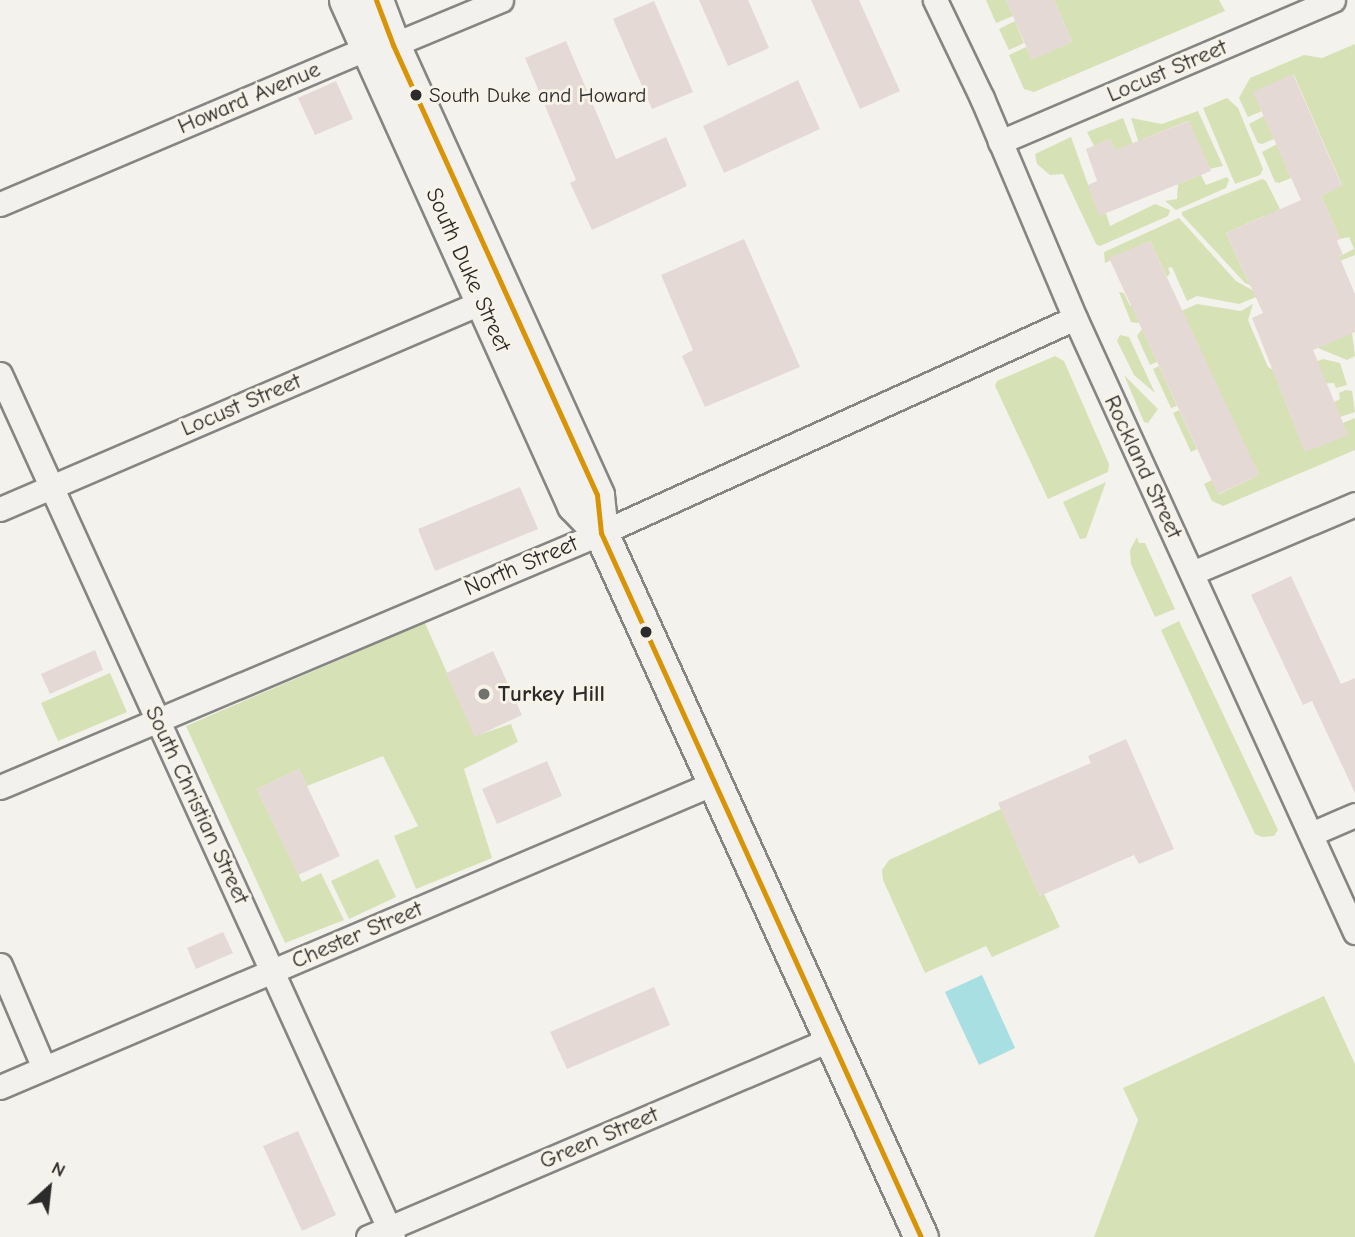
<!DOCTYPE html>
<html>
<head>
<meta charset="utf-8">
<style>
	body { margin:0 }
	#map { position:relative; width:1355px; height:1237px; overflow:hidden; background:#f4f2ec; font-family:"Comic Neue",sans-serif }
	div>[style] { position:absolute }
	.green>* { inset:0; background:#d6e2b6 }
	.water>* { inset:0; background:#a7dfe2 }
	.building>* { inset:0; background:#e5d9d5 }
	.roads { filter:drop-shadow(2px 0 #858582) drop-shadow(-2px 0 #858582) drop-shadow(0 2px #858582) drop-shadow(0 -2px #858582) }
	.street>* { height:23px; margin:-11.5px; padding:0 11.5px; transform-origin:11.5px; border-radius:11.5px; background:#f2f1ed }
	.secondary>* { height:33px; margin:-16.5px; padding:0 16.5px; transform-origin:16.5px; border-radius:16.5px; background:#f2f1ed }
	.bus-1>* { height:5px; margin:-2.5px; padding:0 2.5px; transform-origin:2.5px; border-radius:2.5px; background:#d89406 }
	.dots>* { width:19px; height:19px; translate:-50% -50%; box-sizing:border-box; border:4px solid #f7f3e8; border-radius:50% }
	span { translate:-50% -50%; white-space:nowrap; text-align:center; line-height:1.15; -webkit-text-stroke:6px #f7f3e8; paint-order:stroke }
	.bus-label { font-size:21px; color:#2b2b2b }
	.left { translate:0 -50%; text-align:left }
	.street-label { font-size:23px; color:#2b2b2b }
	.poi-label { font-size:23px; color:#2b2b2b; font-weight:700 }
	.north { position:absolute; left:14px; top:1153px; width:70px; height:70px; -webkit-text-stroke:5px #f7f3e8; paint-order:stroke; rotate:27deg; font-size:19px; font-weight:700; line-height:28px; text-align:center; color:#2b2b2b }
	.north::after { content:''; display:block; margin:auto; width:24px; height:32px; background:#2b2b2b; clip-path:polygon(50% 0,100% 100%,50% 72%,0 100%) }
</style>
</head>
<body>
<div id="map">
	<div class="green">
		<div style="clip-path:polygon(986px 0,1006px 0,1013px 16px,996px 23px)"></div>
		<div style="clip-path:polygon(1054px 0,1219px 0,1225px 11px,1034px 92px,1024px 89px,1009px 55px,1026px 47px,1032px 59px,1072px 42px)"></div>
		<div style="clip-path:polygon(1015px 21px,1024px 43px,1009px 50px,999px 29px)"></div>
		<div style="clip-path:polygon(1355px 44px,1355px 255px,1297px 278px,1354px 249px,1349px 237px,1340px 239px,1321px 196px,1342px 185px,1294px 75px,1254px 92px,1262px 111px,1248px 117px,1239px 98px,1250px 78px,1304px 55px,1322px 58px)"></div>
		<div style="clip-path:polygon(1227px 98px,1238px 108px,1263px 169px,1260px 175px,1235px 184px,1203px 108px)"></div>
		<div style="clip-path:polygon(1198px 111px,1223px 166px,1209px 169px,1188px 121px,1143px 139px,1140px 147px,1131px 118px,1162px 124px)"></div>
		<div style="clip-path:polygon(1264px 116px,1274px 139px,1262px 144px,1258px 143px,1249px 124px)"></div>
		<div style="clip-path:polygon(1123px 118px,1133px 144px,1115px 151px,1110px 139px,1094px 146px,1087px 132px)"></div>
		<div style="clip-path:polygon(1071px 137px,1099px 215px,1106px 213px,1110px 226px,1155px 204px,1170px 210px,1168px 216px,1100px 246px,1096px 244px,1063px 174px,1050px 175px,1037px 164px,1035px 154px)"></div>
		<div style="clip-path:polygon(1277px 144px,1291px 178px,1279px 183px,1275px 182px,1262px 152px)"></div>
		<div style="clip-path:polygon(1201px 175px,1206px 185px,1227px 177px,1229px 180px,1226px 188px,1176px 210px,1165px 201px,1177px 199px,1178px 184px)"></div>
		<div style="clip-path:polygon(1262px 179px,1266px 181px,1280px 209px,1276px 211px,1277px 215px,1264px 216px,1226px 233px,1248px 281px,1284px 264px,1266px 292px,1245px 283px,1182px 215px,1182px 212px)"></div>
		<div style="clip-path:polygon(1179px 218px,1236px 281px,1261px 295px,1239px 304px,1197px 296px,1187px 301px,1172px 267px,1168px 268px,1170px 273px,1167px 277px,1150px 241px,1105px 263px,1104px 252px)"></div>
		<div style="clip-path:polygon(1119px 292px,1124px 293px,1130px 306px,1143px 301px,1150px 316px,1137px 323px,1131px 322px)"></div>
		<div style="clip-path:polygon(1197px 304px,1241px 311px,1253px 304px,1248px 320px,1268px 367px,1282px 375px,1323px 359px,1340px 363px,1347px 385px,1336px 388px,1334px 383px,1279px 386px,1305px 451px,1343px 423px,1355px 418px,1355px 450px,1223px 506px,1212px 501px,1204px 484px,1212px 480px,1219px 494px,1259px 475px,1174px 314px)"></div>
		<div style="clip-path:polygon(1142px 329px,1157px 362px,1150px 365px,1137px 336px)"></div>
		<div style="clip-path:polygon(1352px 333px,1355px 356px,1347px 360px,1318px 348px,1317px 344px)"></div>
		<div style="clip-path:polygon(1120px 335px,1129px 337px,1155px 393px,1134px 375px,1117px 341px)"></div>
		<div style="clip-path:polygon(1055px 356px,1064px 361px,1109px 464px,1108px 472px,1048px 499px,995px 386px,997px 381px)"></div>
		<div style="clip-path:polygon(1159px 366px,1177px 406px,1171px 408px,1153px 369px)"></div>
		<div style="clip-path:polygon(1124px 375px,1158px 409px,1148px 423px,1144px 422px)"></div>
		<div style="clip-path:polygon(1346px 390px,1352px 391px,1355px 412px,1340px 417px,1334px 402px,1340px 399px,1339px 393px)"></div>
		<div style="clip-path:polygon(1179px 410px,1197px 449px,1191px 452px,1173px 413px)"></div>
		<div style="clip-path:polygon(1106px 482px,1086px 538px,1080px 539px,1063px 502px)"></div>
		<div style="clip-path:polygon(1137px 537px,1139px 543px,1145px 543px,1175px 609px,1155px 617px,1131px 564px,1130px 550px)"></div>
		<div style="clip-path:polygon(1179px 621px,1278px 830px,1274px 836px,1262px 837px,1255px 834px,1161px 630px)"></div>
		<div style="clip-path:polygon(425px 623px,475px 736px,511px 724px,518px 742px,464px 769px,492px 858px,416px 889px,394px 836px,418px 826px,383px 756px,307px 786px,299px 769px,257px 789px,302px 882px,321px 873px,344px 920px,285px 943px,186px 726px)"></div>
		<div style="clip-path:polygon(110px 673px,127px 712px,58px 741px,41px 703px)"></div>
		<div style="clip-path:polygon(1001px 809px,1040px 896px,1044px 894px,1060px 927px,992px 957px,986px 946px,925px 973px,883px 880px,882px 870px,889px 860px)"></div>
		<div style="clip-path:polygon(378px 859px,396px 897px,349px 919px,331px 881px)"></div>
		<div style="clip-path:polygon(1324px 996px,1355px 1064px,1355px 1237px,1094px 1237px,1138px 1120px,1123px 1088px)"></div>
	</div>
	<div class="water">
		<div style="clip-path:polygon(982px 975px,1015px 1048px,979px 1065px,945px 992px)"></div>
	</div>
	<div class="building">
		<div style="clip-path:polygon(699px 0,748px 0,769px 48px,728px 66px)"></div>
		<div style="clip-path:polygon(811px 0,859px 0,900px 91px,860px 109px)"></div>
		<div style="clip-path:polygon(1006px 0,1054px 0,1072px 42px,1032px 60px)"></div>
		<div style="clip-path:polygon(654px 1px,693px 92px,652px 109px,613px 19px)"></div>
		<div style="clip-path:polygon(566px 41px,616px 159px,666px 137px,687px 186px,592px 230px,570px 183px,576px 180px,525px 58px)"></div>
		<div style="clip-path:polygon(1293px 74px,1342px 186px,1321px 196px,1340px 239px,1337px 241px,1343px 255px,1339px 256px,1355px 294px,1355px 332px,1313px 350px,1348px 435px,1305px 452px,1252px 318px,1263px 313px,1226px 233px,1301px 200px,1253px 92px)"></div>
		<div style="clip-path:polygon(798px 80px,820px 129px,724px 173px,703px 126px)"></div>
		<div style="clip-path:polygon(336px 81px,353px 119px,315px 135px,298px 98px)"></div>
		<div style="clip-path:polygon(1189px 121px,1211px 171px,1099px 216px,1088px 185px,1097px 181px,1086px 149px,1110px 139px,1115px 150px)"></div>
		<div style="clip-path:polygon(744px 239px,800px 367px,705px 407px,682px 356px,693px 350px,661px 275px)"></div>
		<div style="clip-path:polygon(1150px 241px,1259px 475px,1218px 494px,1109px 258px)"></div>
		<div style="clip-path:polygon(520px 487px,538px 529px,435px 571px,418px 529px)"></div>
		<div style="clip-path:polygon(1291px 576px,1341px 684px,1355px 678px,1355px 793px,1312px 701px,1303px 705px,1251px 595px)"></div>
		<div style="clip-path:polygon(95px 650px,103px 670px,50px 694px,41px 674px)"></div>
		<div style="clip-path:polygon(493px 651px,522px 715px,475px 737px,446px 673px)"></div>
		<div style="clip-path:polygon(1126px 739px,1174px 849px,1139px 864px,1134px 855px,1040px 896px,998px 803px,1091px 763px,1088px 756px)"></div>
		<div style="clip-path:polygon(547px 761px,562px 796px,497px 824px,482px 789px)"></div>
		<div style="clip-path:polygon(299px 769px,340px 856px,298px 875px,257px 789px)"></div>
		<div style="clip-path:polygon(223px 932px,233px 953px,196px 969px,187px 948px)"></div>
		<div style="clip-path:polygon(654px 987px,670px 1025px,567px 1069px,550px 1032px)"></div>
		<div style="clip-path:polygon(298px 1131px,336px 1215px,302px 1231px,263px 1146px)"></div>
	</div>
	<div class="roads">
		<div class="street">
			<div style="left:935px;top:0;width:109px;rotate:64.4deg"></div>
			<div style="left:982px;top:98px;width:239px;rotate:67.1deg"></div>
			<div style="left:1075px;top:318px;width:675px;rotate:65.49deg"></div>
			<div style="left:1000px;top:142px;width:362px;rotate:-23.1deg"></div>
			<div style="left:0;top:204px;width:399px;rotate:-23deg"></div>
			<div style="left:367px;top:48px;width:26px;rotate:-7deg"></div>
			<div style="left:393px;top:45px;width:117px;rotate:-22.6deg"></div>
			<div style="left:0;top:374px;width:948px;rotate:65.52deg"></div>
			<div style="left:0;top:509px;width:525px;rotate:-23.24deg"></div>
			<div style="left:1192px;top:573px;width:177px;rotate:-22.9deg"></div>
			<div style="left:0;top:787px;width:652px;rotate:-22.91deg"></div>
			<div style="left:601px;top:533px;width:520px;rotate:-24.4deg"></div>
			<div style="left:1311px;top:834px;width:48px;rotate:-23.4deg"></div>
			<div style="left:0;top:965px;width:112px;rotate:66.9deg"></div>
			<div style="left:0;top:1087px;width:776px;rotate:-23.06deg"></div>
			<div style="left:368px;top:1237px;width:504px;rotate:-23.15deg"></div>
		</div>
		<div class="secondary">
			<div style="left:346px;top:0;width:554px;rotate:65.7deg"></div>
			<div style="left:574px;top:505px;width:39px;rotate:46deg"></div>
			<div style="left:601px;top:533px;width:773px;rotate:65.56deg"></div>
			<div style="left:376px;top:0;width:48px;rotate:69.3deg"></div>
			<div style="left:393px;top:45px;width:494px;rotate:65.6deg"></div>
			<div style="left:597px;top:495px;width:38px;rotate:84deg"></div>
		</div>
	</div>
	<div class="bus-1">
		<div style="left:376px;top:0;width:48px;rotate:69.3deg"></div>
		<div style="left:393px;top:45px;width:494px;rotate:65.6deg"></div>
		<div style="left:597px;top:495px;width:38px;rotate:84deg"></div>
		<div style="left:601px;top:533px;width:773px;rotate:65.56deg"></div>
	</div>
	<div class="dots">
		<div style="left:416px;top:95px;background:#2b2b2b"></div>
		<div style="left:646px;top:632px;background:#2b2b2b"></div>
		<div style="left:484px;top:694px;background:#71716f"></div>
	</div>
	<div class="bus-label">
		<span class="left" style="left:429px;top:95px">South Duke and Howard</span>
	</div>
	<div class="street-label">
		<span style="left:1167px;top:71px;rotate:-23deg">Locust Street</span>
		<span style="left:249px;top:98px;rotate:-23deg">Howard Avenue</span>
		<span style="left:468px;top:270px;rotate:66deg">South Duke Street</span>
		<span style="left:241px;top:405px;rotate:-23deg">Locust Street</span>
		<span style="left:1143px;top:467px;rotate:65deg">Rockland Street</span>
		<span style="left:521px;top:566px;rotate:-23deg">North Street</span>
		<span style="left:197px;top:805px;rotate:65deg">South Christian Street</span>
		<span style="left:357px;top:935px;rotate:-23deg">Chester Street</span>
		<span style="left:599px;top:1138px;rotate:-23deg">Green Street</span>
	</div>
	<div class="poi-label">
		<span class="left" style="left:498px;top:694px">Turkey Hill</span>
	</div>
	<div class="north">N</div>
</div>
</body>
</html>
